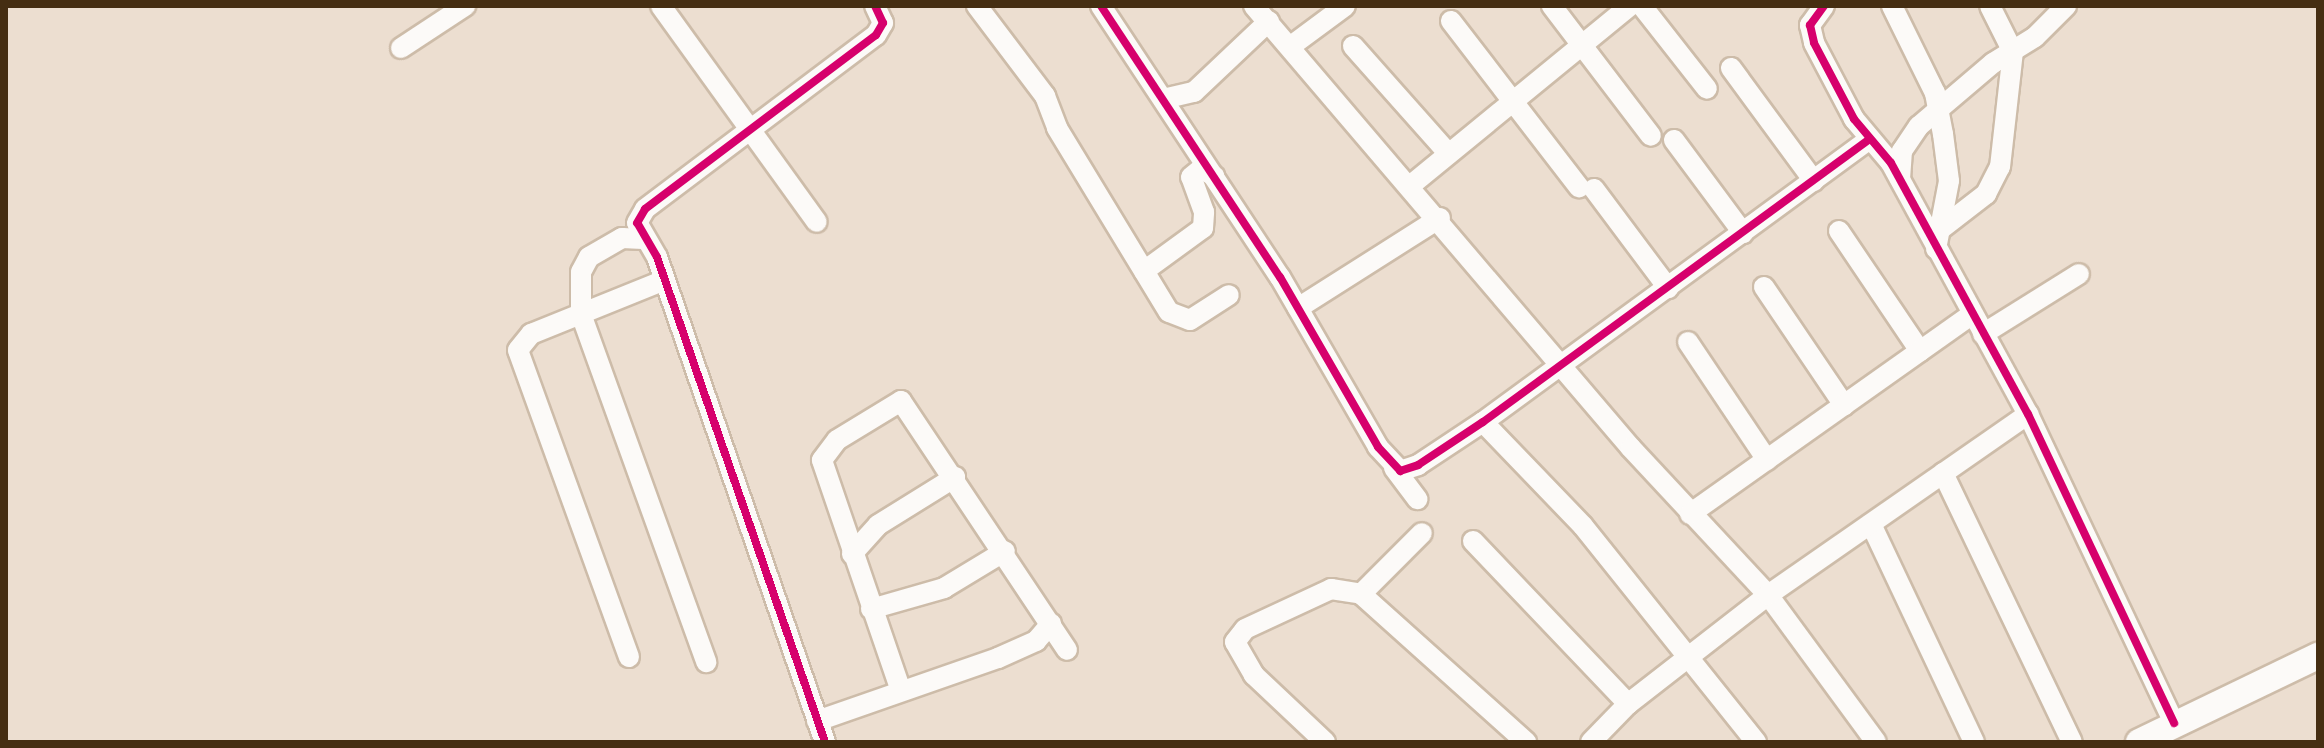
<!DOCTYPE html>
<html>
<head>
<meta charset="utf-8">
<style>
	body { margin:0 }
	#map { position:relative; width:2324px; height:748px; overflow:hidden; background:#ecded0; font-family:"Open Sans",sans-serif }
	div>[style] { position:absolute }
	.roads { filter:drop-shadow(2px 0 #cdbca9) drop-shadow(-2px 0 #cdbca9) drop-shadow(0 2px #cdbca9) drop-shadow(0 -2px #cdbca9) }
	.minor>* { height:20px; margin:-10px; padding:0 10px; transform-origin:10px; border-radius:10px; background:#fcfaf8 }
	.tertiary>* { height:26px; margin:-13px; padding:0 13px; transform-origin:13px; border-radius:13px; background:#fcfaf8 }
	.cycleway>* { height:8px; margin:-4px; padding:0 4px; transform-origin:4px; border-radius:4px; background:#d6006c }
	span { translate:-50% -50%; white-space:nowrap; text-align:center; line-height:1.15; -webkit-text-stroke:8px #faeee1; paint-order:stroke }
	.frame { position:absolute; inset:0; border:8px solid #452e12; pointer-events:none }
</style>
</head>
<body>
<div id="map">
	<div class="roads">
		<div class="minor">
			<div style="left:661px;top:6px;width:266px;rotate:54.2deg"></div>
			<div style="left:977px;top:6px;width:113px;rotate:52.9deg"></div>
			<div style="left:1045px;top:96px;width:34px;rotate:69deg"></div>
			<div style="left:1057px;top:128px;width:215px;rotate:58.7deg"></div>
			<div style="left:1169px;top:312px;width:22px;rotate:21deg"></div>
			<div style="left:1190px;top:320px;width:46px;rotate:-32.7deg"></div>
			<div style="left:1101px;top:6px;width:325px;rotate:56.6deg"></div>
			<div style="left:1280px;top:277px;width:196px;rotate:60deg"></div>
			<div style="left:1378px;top:447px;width:33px;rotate:47deg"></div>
			<div style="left:1400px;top:471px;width:19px;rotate:-18deg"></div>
			<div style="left:1418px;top:465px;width:78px;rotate:-33.5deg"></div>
			<div style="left:1483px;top:422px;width:479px;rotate:-36.2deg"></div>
			<div style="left:1254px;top:6px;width:581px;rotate:49.54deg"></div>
			<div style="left:1631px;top:448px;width:201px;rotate:47deg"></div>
			<div style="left:1768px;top:595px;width:182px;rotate:53.7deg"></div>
			<div style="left:1552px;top:6px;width:163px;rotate:52.7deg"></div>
			<div style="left:1642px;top:6px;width:105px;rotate:51.9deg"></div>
			<div style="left:1824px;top:6px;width:24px;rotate:126deg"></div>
			<div style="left:1810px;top:25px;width:18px;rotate:77deg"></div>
			<div style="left:1814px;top:43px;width:86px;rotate:62.2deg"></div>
			<div style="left:1854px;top:119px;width:57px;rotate:49.9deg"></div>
			<div style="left:1891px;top:163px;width:286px;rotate:61.4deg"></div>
			<div style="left:2028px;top:414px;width:342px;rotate:64.7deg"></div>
			<div style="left:1892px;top:6px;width:97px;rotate:63.7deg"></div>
			<div style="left:1935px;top:93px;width:42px;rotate:79deg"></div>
			<div style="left:1943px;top:134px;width:47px;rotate:82.7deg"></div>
			<div style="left:1949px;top:181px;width:69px;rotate:100.8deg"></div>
			<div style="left:1451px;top:21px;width:210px;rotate:52.4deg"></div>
			<div style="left:1291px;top:46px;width:67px;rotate:-36.5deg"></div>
			<div style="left:1353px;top:46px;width:144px;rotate:48.4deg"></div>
			<div style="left:401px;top:48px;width:77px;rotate:-33.3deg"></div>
			<div style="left:1731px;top:68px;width:140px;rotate:53.7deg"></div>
			<div style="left:1163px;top:99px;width:32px;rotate:-13deg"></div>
			<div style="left:1194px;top:92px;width:103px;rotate:-43.4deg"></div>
			<div style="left:1674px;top:140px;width:116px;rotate:53.4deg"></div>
			<div style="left:1900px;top:179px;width:28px;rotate:-86deg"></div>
			<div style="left:1902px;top:151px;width:30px;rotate:-56deg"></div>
			<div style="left:1919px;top:126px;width:97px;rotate:-40.4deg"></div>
			<div style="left:1993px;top:63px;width:49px;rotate:-31.8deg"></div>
			<div style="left:2035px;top:37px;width:44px;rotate:-45deg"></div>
			<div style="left:1411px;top:185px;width:283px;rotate:-39.3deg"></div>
			<div style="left:1594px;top:189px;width:124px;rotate:53.2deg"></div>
			<div style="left:1942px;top:228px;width:56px;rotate:-37.7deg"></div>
			<div style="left:1986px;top:194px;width:30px;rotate:-63deg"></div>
			<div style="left:2000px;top:167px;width:116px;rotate:-83.6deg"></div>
			<div style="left:2013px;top:52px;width:51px;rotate:-116.6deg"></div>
			<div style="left:1839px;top:231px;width:145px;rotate:56deg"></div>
			<div style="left:643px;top:239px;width:21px;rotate:-177deg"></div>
			<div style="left:622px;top:238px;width:38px;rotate:150deg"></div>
			<div style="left:589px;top:257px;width:17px;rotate:118deg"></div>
			<div style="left:581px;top:272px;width:42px;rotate:90deg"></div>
			<div style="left:581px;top:314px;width:370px;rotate:70.2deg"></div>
			<div style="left:1144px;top:271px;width:73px;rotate:-36.1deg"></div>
			<div style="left:1203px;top:228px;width:16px;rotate:-86deg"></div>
			<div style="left:1204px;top:212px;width:37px;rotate:-110deg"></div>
			<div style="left:1191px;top:177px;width:13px;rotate:-39deg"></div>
			<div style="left:1201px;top:169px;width:15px;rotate:28deg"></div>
			<div style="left:1764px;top:287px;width:143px;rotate:55.9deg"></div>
			<div style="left:1298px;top:308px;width:168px;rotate:-32.4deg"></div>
			<div style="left:1983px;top:334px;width:113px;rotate:-32deg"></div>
			<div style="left:1688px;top:342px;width:142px;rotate:56.2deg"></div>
			<div style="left:1483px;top:422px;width:144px;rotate:46.1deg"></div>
			<div style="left:1583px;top:526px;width:277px;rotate:51.3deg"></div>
			<div style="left:1394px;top:468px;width:39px;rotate:53deg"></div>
			<div style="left:1943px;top:473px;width:298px;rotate:64.4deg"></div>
			<div style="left:1690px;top:514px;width:346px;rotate:-35.3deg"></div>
			<div style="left:1871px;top:524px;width:241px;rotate:64.7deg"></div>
			<div style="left:1473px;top:541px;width:225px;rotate:46.4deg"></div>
			<div style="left:852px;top:554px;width:39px;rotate:-48deg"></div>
			<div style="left:878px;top:525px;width:91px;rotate:-31.9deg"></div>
			<div style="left:1361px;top:594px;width:86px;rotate:-45deg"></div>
			<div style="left:871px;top:609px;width:76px;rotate:-16deg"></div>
			<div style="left:944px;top:588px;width:71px;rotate:-31.2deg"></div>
			<div style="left:629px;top:657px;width:326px;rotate:-109.9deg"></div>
			<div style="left:518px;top:350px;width:21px;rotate:-51deg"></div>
			<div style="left:531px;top:334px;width:141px;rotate:-22deg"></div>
			<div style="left:901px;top:691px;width:244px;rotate:-108.9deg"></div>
			<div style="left:822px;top:460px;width:25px;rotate:-53deg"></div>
			<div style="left:837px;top:440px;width:75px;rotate:-31.4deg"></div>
			<div style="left:901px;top:401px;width:299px;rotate:56.3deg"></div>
			<div style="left:817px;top:721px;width:192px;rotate:-19.2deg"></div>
			<div style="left:998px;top:658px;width:42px;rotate:-24.1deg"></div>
			<div style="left:1036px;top:641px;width:23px;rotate:-49deg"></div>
			<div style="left:825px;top:742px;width:513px;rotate:-109.11deg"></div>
			<div style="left:657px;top:257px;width:39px;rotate:-120deg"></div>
			<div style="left:637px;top:223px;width:16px;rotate:-60deg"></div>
			<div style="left:645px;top:209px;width:289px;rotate:-37deg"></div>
			<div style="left:876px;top:35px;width:14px;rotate:-60deg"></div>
			<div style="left:883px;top:23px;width:19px;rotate:-115deg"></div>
			<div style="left:1325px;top:742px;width:98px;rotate:-136.7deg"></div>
			<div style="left:1254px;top:675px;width:38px;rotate:-120deg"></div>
			<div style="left:1235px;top:642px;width:16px;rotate:-52deg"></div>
			<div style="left:1245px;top:629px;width:95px;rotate:-24.9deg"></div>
			<div style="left:1331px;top:589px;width:30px;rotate:9deg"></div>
			<div style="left:1361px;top:594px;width:222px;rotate:41.9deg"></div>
			<div style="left:1591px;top:742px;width:53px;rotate:-45.8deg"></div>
			<div style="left:1628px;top:704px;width:177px;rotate:-37.9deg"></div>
			<div style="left:1768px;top:595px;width:317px;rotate:-34.8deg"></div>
		</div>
		<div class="tertiary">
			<div style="left:2139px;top:742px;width:199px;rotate:-25.7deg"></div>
		</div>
	</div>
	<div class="cycleway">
		<div style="left:1101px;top:6px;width:325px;rotate:56.6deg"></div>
		<div style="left:1280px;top:277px;width:196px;rotate:60deg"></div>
		<div style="left:1378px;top:447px;width:33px;rotate:47deg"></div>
		<div style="left:1400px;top:471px;width:19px;rotate:-18deg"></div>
		<div style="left:1418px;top:465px;width:78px;rotate:-33.5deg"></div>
		<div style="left:1483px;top:422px;width:479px;rotate:-36.2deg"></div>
		<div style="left:1824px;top:6px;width:24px;rotate:126deg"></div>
		<div style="left:1810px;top:25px;width:18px;rotate:77deg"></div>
		<div style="left:1814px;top:43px;width:86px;rotate:62.2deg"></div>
		<div style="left:1854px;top:119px;width:57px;rotate:49.9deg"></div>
		<div style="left:1891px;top:163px;width:286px;rotate:61.4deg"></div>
		<div style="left:2028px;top:414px;width:342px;rotate:64.7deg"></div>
		<div style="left:825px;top:742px;width:513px;rotate:-109.11deg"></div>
		<div style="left:657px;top:257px;width:39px;rotate:-120deg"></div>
		<div style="left:637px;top:223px;width:16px;rotate:-60deg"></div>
		<div style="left:645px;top:209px;width:289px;rotate:-37deg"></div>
		<div style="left:876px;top:35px;width:14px;rotate:-60deg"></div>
		<div style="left:883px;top:23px;width:19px;rotate:-115deg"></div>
	</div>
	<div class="frame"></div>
</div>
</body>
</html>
